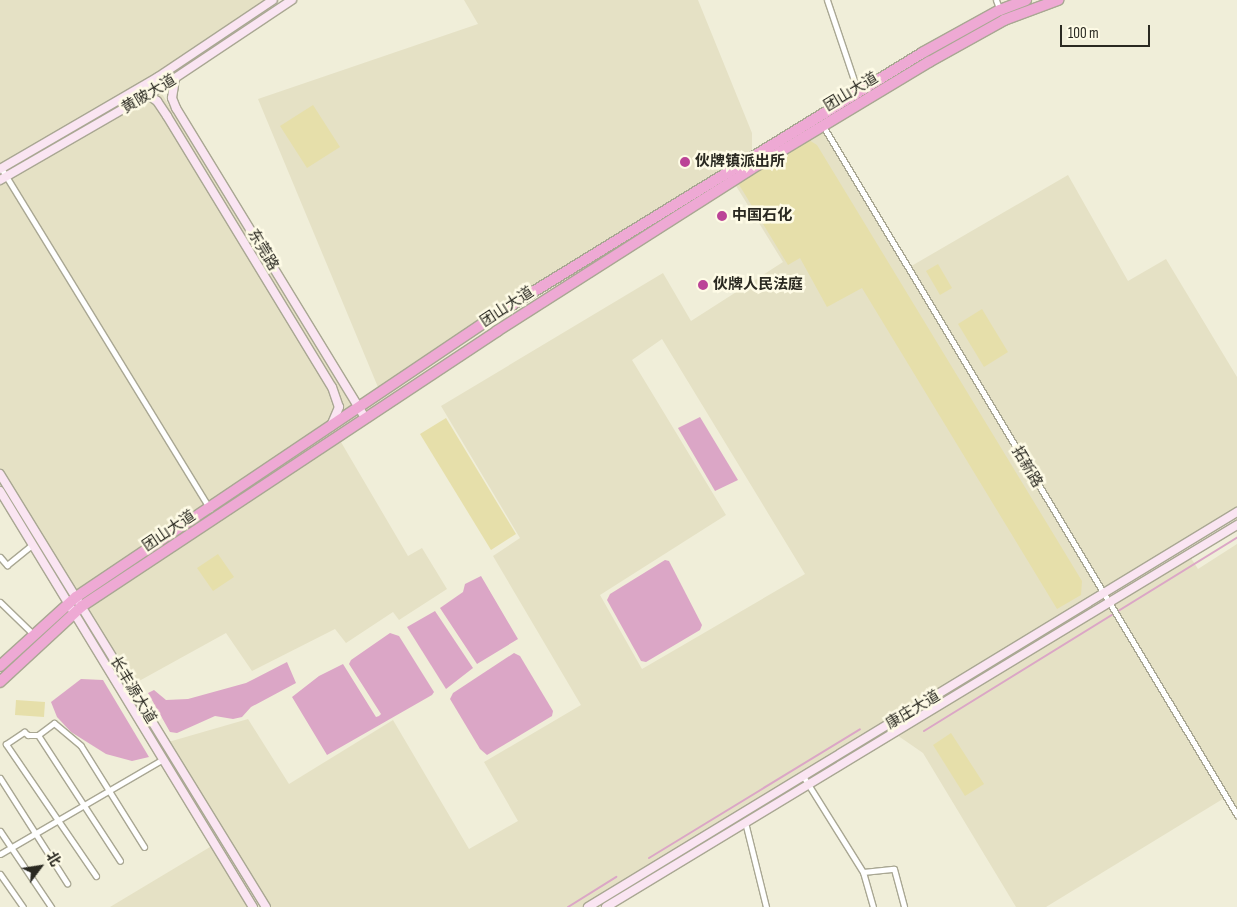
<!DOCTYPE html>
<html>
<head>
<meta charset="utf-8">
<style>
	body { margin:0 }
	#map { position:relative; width:1237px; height:907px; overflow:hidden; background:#f0eed9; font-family:"Sofia Sans Condensed","Noto Sans SC",sans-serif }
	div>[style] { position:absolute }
	.built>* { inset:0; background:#e5e1c5 }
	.green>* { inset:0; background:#e6dfaa }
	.water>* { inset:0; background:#dba6c6 }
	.stream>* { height:2px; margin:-1px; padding:0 1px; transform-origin:1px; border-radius:1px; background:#dba6c6 }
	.roads { filter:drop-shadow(1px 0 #a9a793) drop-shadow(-1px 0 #a9a793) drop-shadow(0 1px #a9a793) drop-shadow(0 -1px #a9a793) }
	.street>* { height:5px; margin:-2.5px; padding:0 2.5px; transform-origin:2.5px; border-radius:2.5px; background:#fff }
	.secondary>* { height:8px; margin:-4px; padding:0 4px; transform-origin:4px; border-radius:4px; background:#fae5f2 }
	.highway>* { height:10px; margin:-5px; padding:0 5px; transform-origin:5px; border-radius:5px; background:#eea9d4 }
	.dots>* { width:14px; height:14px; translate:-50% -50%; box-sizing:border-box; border:2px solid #fefbe6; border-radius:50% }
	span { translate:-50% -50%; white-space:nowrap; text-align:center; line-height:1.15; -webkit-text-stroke:5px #fefbe6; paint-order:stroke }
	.street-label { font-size:15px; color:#2a2921 }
	.poi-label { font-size:15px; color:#2a2921; font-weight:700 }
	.left { translate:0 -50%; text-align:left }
	.north { position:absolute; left:15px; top:842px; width:50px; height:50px; -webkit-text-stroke:4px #fefbe6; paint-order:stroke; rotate:59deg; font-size:14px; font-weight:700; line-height:20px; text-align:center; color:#2a2921 }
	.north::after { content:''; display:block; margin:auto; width:18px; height:22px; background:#2a2921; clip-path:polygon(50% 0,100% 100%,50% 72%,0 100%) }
	.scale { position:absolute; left:1060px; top:25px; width:90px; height:22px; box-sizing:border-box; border:2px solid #2a2921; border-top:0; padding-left:6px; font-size:15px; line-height:18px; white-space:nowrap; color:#2a2921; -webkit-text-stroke:4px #fefbe6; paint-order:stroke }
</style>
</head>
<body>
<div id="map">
	<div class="built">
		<div style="clip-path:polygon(0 0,273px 0,236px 25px,240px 31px,156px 84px,355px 410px,76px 597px,0 474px)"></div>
		<div style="clip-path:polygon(464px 0,698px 0,752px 133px,752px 156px,380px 392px,258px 99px,478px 24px)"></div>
		<div style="clip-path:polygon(evenodd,824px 126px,908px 268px,1068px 175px,1128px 281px,1166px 259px,1237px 377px,1237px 512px,588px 907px,266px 907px,165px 743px,248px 719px,289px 784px,393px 720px,469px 849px,518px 821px,484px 762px,581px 705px,493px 556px,520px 538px,441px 406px,663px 273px,691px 321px,783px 262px,733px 181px,824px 126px,662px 339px,805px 574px,642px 669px,600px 595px,726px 515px,632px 360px,662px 339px)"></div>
		<div style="clip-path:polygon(338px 437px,408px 556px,422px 548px,447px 589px,399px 620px,393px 612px,346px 643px,335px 629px,252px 671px,226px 633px,130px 686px,82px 606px)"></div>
		<div style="clip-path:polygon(1237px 544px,1237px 816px,1226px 797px,1046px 907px,1016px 907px,923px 753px,894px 733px,1189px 555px,1198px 569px)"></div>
		<div style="clip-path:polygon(215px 844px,253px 907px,110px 907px)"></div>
	</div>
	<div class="green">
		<div style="clip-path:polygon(313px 105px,340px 147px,307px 168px,280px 126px)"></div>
		<div style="clip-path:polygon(809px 140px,817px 145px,1082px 581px,1081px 595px,1057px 609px,862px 288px,827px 307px,800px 258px,788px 265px,738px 183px)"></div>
		<div style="clip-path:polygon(938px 264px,952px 288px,940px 295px,926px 271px)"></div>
		<div style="clip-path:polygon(982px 309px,1008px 352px,984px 367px,958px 324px)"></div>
		<div style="clip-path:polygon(446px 418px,516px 534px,491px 550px,420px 434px)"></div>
		<div style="clip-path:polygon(218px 554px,234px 577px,213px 591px,197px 568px)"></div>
		<div style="clip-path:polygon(16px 700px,45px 702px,44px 717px,15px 715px)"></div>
		<div style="clip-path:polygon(951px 733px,984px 784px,965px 796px,933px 745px)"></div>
	</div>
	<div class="water">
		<div style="clip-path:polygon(700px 417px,738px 480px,715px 491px,678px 428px)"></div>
		<div style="clip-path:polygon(665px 560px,669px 561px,702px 625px,700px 630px,646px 662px,641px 661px,607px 600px,610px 594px)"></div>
		<div style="clip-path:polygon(481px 576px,518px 639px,477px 664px,440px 608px,463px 592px,465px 584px)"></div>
		<div style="clip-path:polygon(435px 611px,473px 668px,446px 689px,407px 627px)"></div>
		<div style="clip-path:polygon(390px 633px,399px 636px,434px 692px,432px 695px,327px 755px,292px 697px,319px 676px,343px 664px,376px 717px,379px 716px,381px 714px,349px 664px,351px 660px)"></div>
		<div style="clip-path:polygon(514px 653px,520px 656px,553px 711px,552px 716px,487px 755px,480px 749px,450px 699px,453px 693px)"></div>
		<div style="clip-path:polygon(287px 662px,296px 683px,251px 707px,242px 717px,233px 719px,215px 716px,177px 733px,170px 732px,148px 693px,154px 690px,166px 700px,188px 699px,246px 683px)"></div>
		<div style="clip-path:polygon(81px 679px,103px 680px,149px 757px,132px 761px,106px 754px,71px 732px,57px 717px,51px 702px)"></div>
	</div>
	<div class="stream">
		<div style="left:924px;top:731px;width:368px;rotate:-31.7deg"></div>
		<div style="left:649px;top:858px;width:247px;rotate:-31.4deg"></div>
		<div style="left:568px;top:907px;width:57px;rotate:-32deg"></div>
	</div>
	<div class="roads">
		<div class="street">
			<div style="left:827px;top:0;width:97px;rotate:71.4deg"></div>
			<div style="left:996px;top:0;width:12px;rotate:70deg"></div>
			<div style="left:823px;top:126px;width:804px;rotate:59deg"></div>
			<div style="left:1px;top:168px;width:400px;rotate:58.5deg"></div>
			<div style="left:0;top:557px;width:11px;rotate:49deg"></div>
			<div style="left:7px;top:565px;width:33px;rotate:-39deg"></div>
			<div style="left:0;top:602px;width:47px;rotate:44.1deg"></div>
			<div style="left:38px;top:735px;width:150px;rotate:56.9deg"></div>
			<div style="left:803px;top:776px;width:113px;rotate:58deg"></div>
			<div style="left:863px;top:872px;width:36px;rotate:74deg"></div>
			<div style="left:0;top:778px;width:125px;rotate:57.5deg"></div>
			<div style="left:745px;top:822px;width:88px;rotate:76.1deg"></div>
			<div style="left:0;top:831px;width:92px;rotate:56.1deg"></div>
			<div style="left:0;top:854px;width:189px;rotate:-30.2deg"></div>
			<div style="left:863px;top:872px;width:31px;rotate:-6deg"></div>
			<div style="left:894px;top:869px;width:39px;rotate:75deg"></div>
			<div style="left:0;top:874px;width:40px;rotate:55.1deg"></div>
			<div style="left:96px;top:876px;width:160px;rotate:-124.3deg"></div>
			<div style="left:6px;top:744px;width:22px;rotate:-34deg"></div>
			<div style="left:24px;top:732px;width:5px;rotate:37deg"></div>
			<div style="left:28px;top:735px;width:10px"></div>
			<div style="left:38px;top:735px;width:20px;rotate:-37deg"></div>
			<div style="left:54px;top:723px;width:35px;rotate:40deg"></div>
			<div style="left:81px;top:746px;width:119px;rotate:58deg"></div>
		</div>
		<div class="secondary">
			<div style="left:175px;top:79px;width:19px;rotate:99deg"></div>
			<div style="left:172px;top:98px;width:11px;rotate:68deg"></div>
			<div style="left:176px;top:108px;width:363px;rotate:58.6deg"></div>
			<div style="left:148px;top:95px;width:11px;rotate:34deg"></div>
			<div style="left:157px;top:101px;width:18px;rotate:56deg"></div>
			<div style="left:167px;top:116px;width:317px;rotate:58.7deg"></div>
			<div style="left:332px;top:387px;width:21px;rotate:71deg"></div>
			<div style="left:339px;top:407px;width:21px;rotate:113deg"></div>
			<div style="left:0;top:169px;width:183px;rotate:-30.2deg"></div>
			<div style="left:158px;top:77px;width:138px;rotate:-33.8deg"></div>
			<div style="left:0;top:180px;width:188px;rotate:-30deg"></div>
			<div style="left:163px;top:86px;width:155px;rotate:-33.7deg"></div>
			<div style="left:0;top:474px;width:508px;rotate:58.44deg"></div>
			<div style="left:0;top:491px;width:487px;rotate:58.7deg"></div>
			<div style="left:588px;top:907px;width:760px;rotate:-31.33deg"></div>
			<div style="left:606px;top:907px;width:738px;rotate:-31.19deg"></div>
		</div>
		<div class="highway">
			<div style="left:0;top:666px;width:103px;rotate:-42.2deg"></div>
			<div style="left:76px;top:597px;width:498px;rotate:-33.9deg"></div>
			<div style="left:489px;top:319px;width:508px;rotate:-31.56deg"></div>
			<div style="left:922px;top:53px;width:89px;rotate:-28.9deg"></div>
			<div style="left:1000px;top:10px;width:28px;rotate:-21deg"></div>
			<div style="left:0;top:682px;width:112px;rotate:-42.8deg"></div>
			<div style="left:82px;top:606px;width:498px;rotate:-33.5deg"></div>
			<div style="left:497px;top:331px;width:309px;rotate:-32.5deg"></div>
			<div style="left:758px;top:165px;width:200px;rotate:-31.1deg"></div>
			<div style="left:929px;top:62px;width:86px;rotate:-29.2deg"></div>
			<div style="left:1004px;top:20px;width:58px;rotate:-20.3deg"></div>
		</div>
	</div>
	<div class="dots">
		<div style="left:685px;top:162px;background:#bb4397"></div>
		<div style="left:722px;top:216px;background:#bb4397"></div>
		<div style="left:703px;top:285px;background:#bb4397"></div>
	</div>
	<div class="street-label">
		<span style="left:851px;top:92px;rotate:-31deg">团山大道</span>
		<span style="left:149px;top:94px;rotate:-31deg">黄陂大道</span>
		<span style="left:263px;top:250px;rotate:59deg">东莞路</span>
		<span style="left:507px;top:307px;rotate:-33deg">团山大道</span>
		<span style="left:1027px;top:467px;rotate:59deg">拓新路</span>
		<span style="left:169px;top:531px;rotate:-34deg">团山大道</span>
		<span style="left:133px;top:690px;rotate:59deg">长丰源大道</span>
		<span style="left:913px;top:710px;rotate:-31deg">康庄大道</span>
	</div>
	<div class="poi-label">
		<span class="left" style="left:695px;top:162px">伙牌镇派出所</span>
		<span class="left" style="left:732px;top:216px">中国石化</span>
		<span class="left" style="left:713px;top:285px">伙牌人民法庭</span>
	</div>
	<div class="north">北</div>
	<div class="scale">100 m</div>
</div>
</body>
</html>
